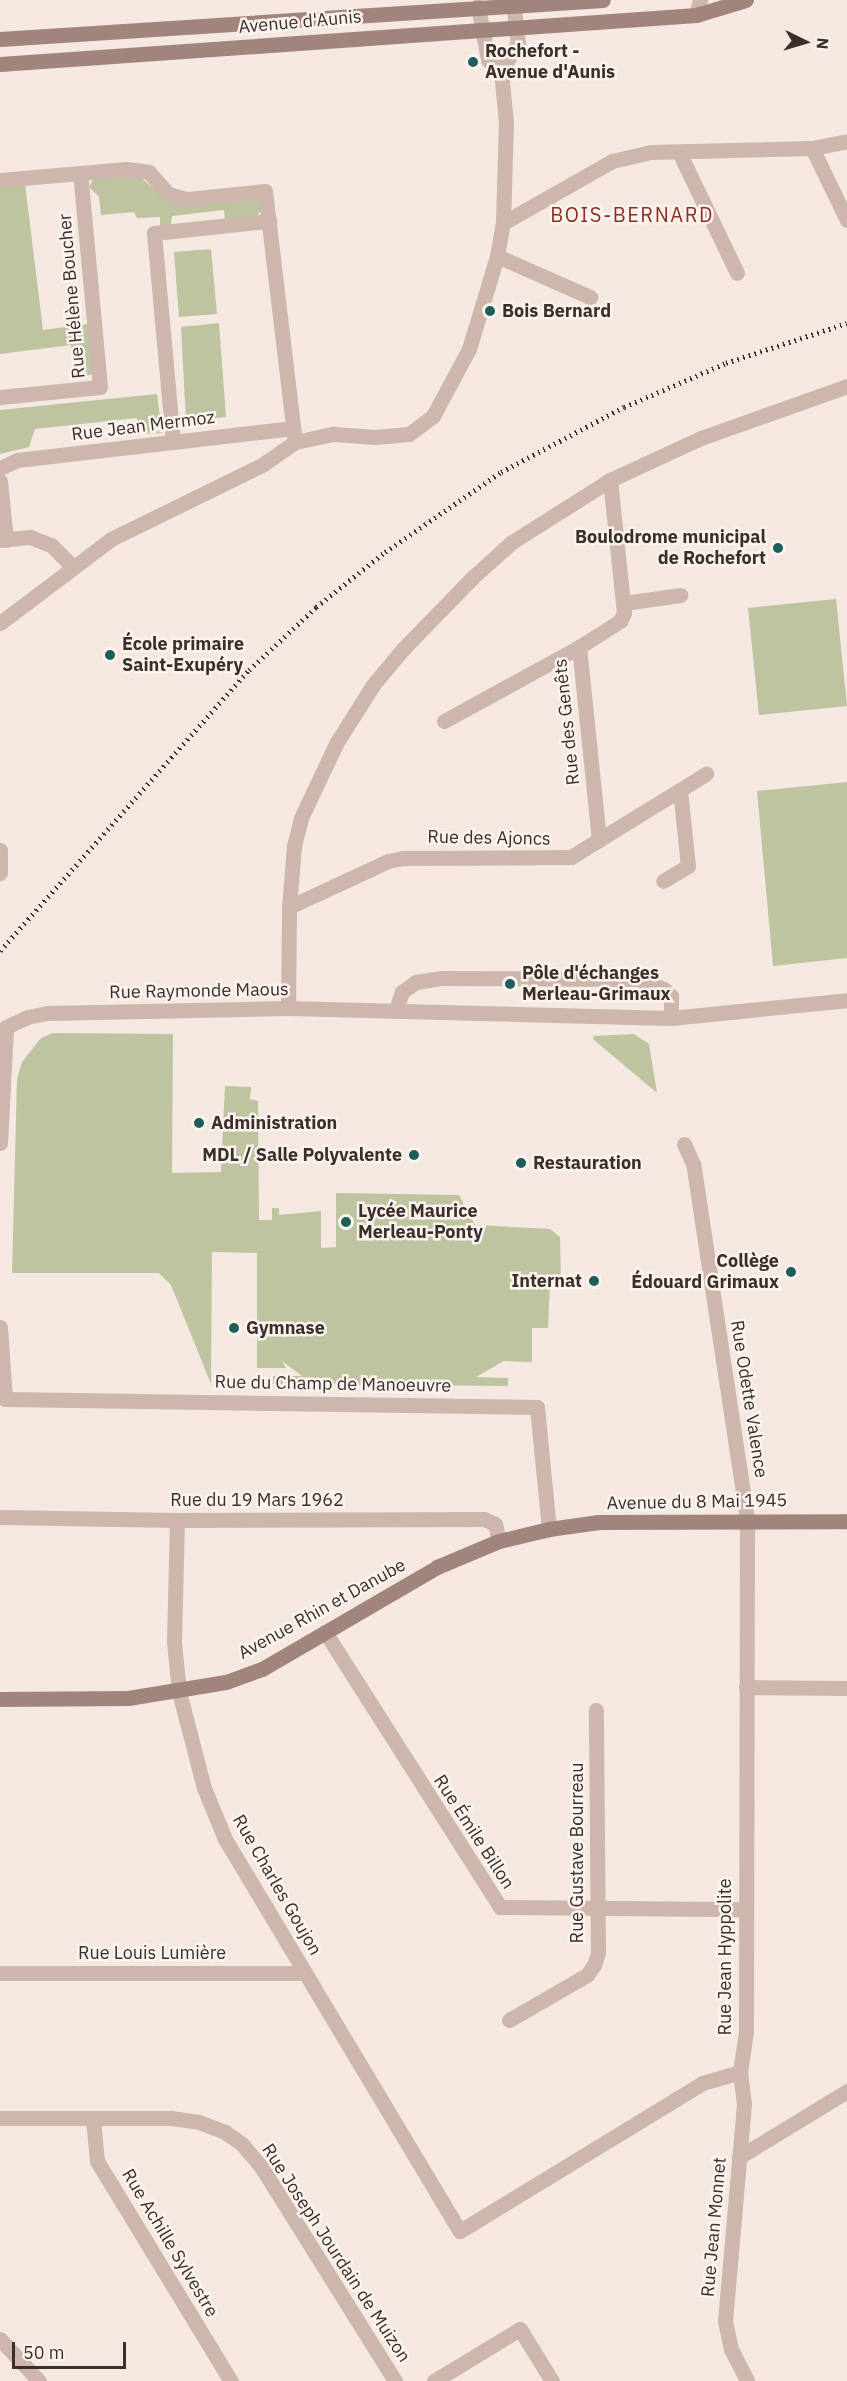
<!DOCTYPE html>
<html>
<head>
<meta charset="utf-8">
<style>
	body { margin:0 }
	#map { position:relative; width:847px; height:2381px; overflow:hidden; background:#f4e8e1; font-family:"IBM Plex Sans",sans-serif }
	div>[style] { position:absolute }
	.green>* { inset:0; background:#bdc49f }
	.street>* { height:15px; margin:-7.5px; padding:0 7.5px; transform-origin:7.5px; border-radius:7.5px; background:#cdb6ab }
	.secondary>* { height:15px; margin:-7.5px; padding:0 7.5px; transform-origin:7.5px; border-radius:7.5px; background:#a1857c }
	.rail>* { height:4.5px; margin-top:-2.25px; transform-origin:0; background:repeating-linear-gradient(90deg,#3b2e2b 0 1.5px,transparent 0 6px) }
	.dots>* { width:16px; height:16px; translate:-50% -50%; box-sizing:border-box; border:3px solid #fbf3ee; border-radius:50% }
	span { translate:-50% -50%; white-space:nowrap; text-align:center; line-height:1.15; -webkit-text-stroke:5px #fbf3ee; paint-order:stroke }
	.street-label { font-size:18px; color:#3b2e2b }
	.poi-label { font-size:18px; color:#3b2e2b; font-weight:700 }
	.left { translate:0 -50%; text-align:left }
	.right { translate:-100% -50%; text-align:right }
	.neighbourhood-label { font-size:20px; color:#8d2c21; letter-spacing:1.5px }
	.north { position:absolute; left:775px; top:12px; width:60px; height:60px; -webkit-text-stroke:4px #fbf3ee; paint-order:stroke; rotate:95deg; font-size:16px; font-weight:700; line-height:24px; text-align:center; color:#3b2e2b }
	.north::after { content:''; display:block; margin:auto; width:21px; height:27px; background:#3b2e2b; clip-path:polygon(50% 0,100% 100%,50% 72%,0 100%) }
	.scale { position:absolute; left:12px; top:2342px; width:114px; height:27px; box-sizing:border-box; border:3px solid #3b2e2b; border-top:0; padding-left:8px; font-size:18px; line-height:21px; white-space:nowrap; color:#3b2e2b; -webkit-text-stroke:4px #fbf3ee; paint-order:stroke }
</style>
</head>
<body>
<div id="map">
	<div class="green">
		<div style="clip-path:polygon(138px 175px,166px 199px,259px 198px,261px 211px,256px 217px,225px 221px,224px 210px,172px 216px,171px 225px,160px 227px,160px 217px,137px 218px,134px 212px,101px 215px,99px 197px,89px 187px,93px 179px)"></div>
		<div style="clip-path:polygon(25px 184px,43px 330px,88px 324px,94px 374px,76px 378px,71px 345px,0 354px,0 187px)"></div>
		<div style="clip-path:polygon(211px 249px,217px 314px,179px 317px,174px 252px)"></div>
		<div style="clip-path:polygon(219px 323px,226px 417px,186px 421px,181px 327px)"></div>
		<div style="clip-path:polygon(157px 394px,162px 433px,138px 434px,137px 418px,35px 429px,29px 447px,0 454px,0 410px)"></div>
		<div style="clip-path:polygon(836px 599px,847px 706px,759px 715px,748px 608px)"></div>
		<div style="clip-path:polygon(847px 782px,847px 958px,773px 966px,757px 791px)"></div>
		<div style="clip-path:polygon(53px 1033px,173px 1034px,172px 1173px,221px 1172px,225px 1086px,251px 1087px,250px 1099px,258px 1101px,259px 1220px,272px 1220px,272px 1208px,279px 1208px,279px 1215px,321px 1211px,321px 1248px,336px 1247px,336px 1193px,459px 1195px,475px 1225px,550px 1229px,560px 1237px,561px 1281px,550px 1282px,548px 1328px,532px 1328px,532px 1362px,504px 1361px,476px 1377px,508px 1378px,508px 1386px,273px 1384px,273px 1376px,302px 1376px,282px 1361px,286px 1368px,257px 1368px,257px 1253px,212px 1252px,211px 1384px,171px 1285px,159px 1273px,12px 1273px,17px 1079px,22px 1062px,41px 1038px)"></div>
		<div style="clip-path:polygon(634px 1034px,649px 1044px,657px 1093px,593px 1039px,594px 1036px)"></div>
	</div>
	<div class="street">
		<div style="left:478px;top:6px;width:55px;rotate:79.5deg"></div>
		<div style="left:488px;top:60px;width:17px;rotate:40deg"></div>
		<div style="left:696px;top:15px;width:16px;rotate:-75deg"></div>
		<div style="left:812px;top:148px;width:80px;rotate:64.1deg"></div>
		<div style="left:679px;top:152px;width:134px;rotate:64.4deg"></div>
		<div style="left:0;top:180px;width:126px;rotate:-5deg"></div>
		<div style="left:126px;top:169px;width:23px;rotate:7deg"></div>
		<div style="left:149px;top:172px;width:29px;rotate:49deg"></div>
		<div style="left:168px;top:194px;width:20px;rotate:15deg"></div>
		<div style="left:187px;top:199px;width:78px;rotate:-5.9deg"></div>
		<div style="left:265px;top:191px;width:253px;rotate:83.2deg"></div>
		<div style="left:503px;top:223px;width:125px;rotate:-29.6deg"></div>
		<div style="left:612px;top:161px;width:40px;rotate:-13deg"></div>
		<div style="left:651px;top:152px;width:161px;rotate:-1.4deg"></div>
		<div style="left:812px;top:148px;width:36px;rotate:-11deg"></div>
		<div style="left:497px;top:256px;width:102px;rotate:23.8deg"></div>
		<div style="left:0;top:397px;width:100px;rotate:-5.7deg"></div>
		<div style="left:100px;top:387px;width:215px;rotate:-95.3deg"></div>
		<div style="left:173px;top:442px;width:210px;rotate:-95.2deg"></div>
		<div style="left:154px;top:233px;width:116px;rotate:-6deg"></div>
		<div style="left:0;top:468px;width:19px;rotate:-25deg"></div>
		<div style="left:17px;top:460px;width:278px;rotate:-6.6deg"></div>
		<div style="left:0;top:481px;width:59px;rotate:84.2deg"></div>
		<div style="left:0;top:540px;width:30px;rotate:-6deg"></div>
		<div style="left:30px;top:537px;width:22px;rotate:21deg"></div>
		<div style="left:51px;top:545px;width:31px;rotate:45deg"></div>
		<div style="left:624px;top:603px;width:57px;rotate:-8.1deg"></div>
		<div style="left:0;top:623px;width:139px;rotate:-37.1deg"></div>
		<div style="left:111px;top:539px;width:168px;rotate:-26.1deg"></div>
		<div style="left:262px;top:465px;width:40px;rotate:-34.9deg"></div>
		<div style="left:295px;top:442px;width:40px;rotate:-12deg"></div>
		<div style="left:334px;top:434px;width:41px;rotate:4.2deg"></div>
		<div style="left:375px;top:437px;width:34px;rotate:-5deg"></div>
		<div style="left:409px;top:434px;width:30px;rotate:-37deg"></div>
		<div style="left:433px;top:416px;width:76px;rotate:-61.8deg"></div>
		<div style="left:469px;top:349px;width:97px;rotate:-73.2deg"></div>
		<div style="left:497px;top:256px;width:34px;rotate:-80deg"></div>
		<div style="left:503px;top:223px;width:100px;rotate:-88.3deg"></div>
		<div style="left:506px;top:123px;width:52px;rotate:-95.5deg"></div>
		<div style="left:501px;top:71px;width:33px;rotate:-59deg"></div>
		<div style="left:518px;top:43px;width:38px;rotate:-97deg"></div>
		<div style="left:444px;top:721px;width:154px;rotate:-28.7deg"></div>
		<div style="left:680px;top:790px;width:31px;rotate:-32deg"></div>
		<div style="left:599px;top:840px;width:194px;rotate:-95.9deg"></div>
		<div style="left:579px;top:647px;width:49px;rotate:-32.4deg"></div>
		<div style="left:620px;top:621px;width:9px;rotate:-63deg"></div>
		<div style="left:624px;top:613px;width:134px;rotate:-96deg"></div>
		<div style="left:0;top:850px;width:23px;rotate:90deg"></div>
		<div style="left:289px;top:907px;width:109px;rotate:-24.9deg"></div>
		<div style="left:388px;top:861px;width:15px;rotate:-11deg"></div>
		<div style="left:403px;top:858px;width:168px;rotate:-0.3deg"></div>
		<div style="left:571px;top:857px;width:128px;rotate:-31.6deg"></div>
		<div style="left:680px;top:790px;width:76px;rotate:84deg"></div>
		<div style="left:688px;top:866px;width:29px;rotate:149deg"></div>
		<div style="left:288px;top:1008px;width:101px;rotate:-89.4deg"></div>
		<div style="left:289px;top:907px;width:61px;rotate:-85.3deg"></div>
		<div style="left:294px;top:846px;width:29px;rotate:-76deg"></div>
		<div style="left:301px;top:818px;width:84px;rotate:-64.7deg"></div>
		<div style="left:337px;top:742px;width:67px;rotate:-57.7deg"></div>
		<div style="left:373px;top:685px;width:47px;rotate:-50.2deg"></div>
		<div style="left:403px;top:649px;width:99px;rotate:-45.8deg"></div>
		<div style="left:472px;top:578px;width:54px;rotate:-42deg"></div>
		<div style="left:512px;top:542px;width:116px;rotate:-32.3deg"></div>
		<div style="left:610px;top:480px;width:100px;rotate:-24.8deg"></div>
		<div style="left:701px;top:438px;width:155px;rotate:-19.6deg"></div>
		<div style="left:396px;top:1010px;width:19px;rotate:-72deg"></div>
		<div style="left:402px;top:992px;width:17px;rotate:-36deg"></div>
		<div style="left:416px;top:982px;width:25px;rotate:-9deg"></div>
		<div style="left:441px;top:978px;width:198px;rotate:0.3deg"></div>
		<div style="left:639px;top:979px;width:27px;rotate:22deg"></div>
		<div style="left:664px;top:989px;width:10px;rotate:45deg"></div>
		<div style="left:671px;top:996px;width:22px;rotate:90deg"></div>
		<div style="left:6px;top:1027px;width:23px;rotate:-25deg"></div>
		<div style="left:27px;top:1017px;width:21px;rotate:-11deg"></div>
		<div style="left:48px;top:1013px;width:240px;rotate:-1.2deg"></div>
		<div style="left:288px;top:1008px;width:383px;rotate:1.5deg"></div>
		<div style="left:671px;top:1018px;width:177px;rotate:-5.8deg"></div>
		<div style="left:0;top:1143px;width:116px;rotate:-87deg"></div>
		<div style="left:0;top:1327px;width:72px;rotate:86deg"></div>
		<div style="left:5px;top:1399px;width:532px;rotate:0.86deg"></div>
		<div style="left:537px;top:1407px;width:123px;rotate:84.4deg"></div>
		<div style="left:0;top:1517px;width:177px;rotate:1deg"></div>
		<div style="left:177px;top:1520px;width:307px;rotate:-0.2deg"></div>
		<div style="left:484px;top:1519px;width:12px;rotate:24deg"></div>
		<div style="left:495px;top:1524px;width:17px;rotate:77deg"></div>
		<div style="left:177px;top:1520px;width:122px;rotate:91.4deg"></div>
		<div style="left:174px;top:1642px;width:50px;rotate:84.3deg"></div>
		<div style="left:179px;top:1692px;width:99px;rotate:75.4deg"></div>
		<div style="left:204px;top:1788px;width:55px;rotate:67.6deg"></div>
		<div style="left:225px;top:1839px;width:457px;rotate:59.1deg"></div>
		<div style="left:460px;top:2231px;width:284px;rotate:-31.4deg"></div>
		<div style="left:702px;top:2083px;width:40px;rotate:-16deg"></div>
		<div style="left:740px;top:2072px;width:40px;rotate:-81.5deg"></div>
		<div style="left:746px;top:2032px;width:513px;rotate:-89.89deg"></div>
		<div style="left:747px;top:1519px;width:359px;rotate:-98.6deg"></div>
		<div style="left:693px;top:1164px;width:22px;rotate:-114deg"></div>
		<div style="left:325px;top:1632px;width:326px;rotate:57.5deg"></div>
		<div style="left:500px;top:1907px;width:245px;rotate:0.5deg"></div>
		<div style="left:746px;top:1687px;width:101px;rotate:0.6deg"></div>
		<div style="left:0;top:1973px;width:305px"></div>
		<div style="left:509px;top:2020px;width:90px;rotate:-30deg"></div>
		<div style="left:587px;top:1975px;width:12px;rotate:-55deg"></div>
		<div style="left:594px;top:1965px;width:13px;rotate:-72deg"></div>
		<div style="left:598px;top:1953px;width:243px;rotate:-90.5deg"></div>
		<div style="left:740px;top:2072px;width:32px;rotate:83deg"></div>
		<div style="left:744px;top:2104px;width:218px;rotate:95deg"></div>
		<div style="left:725px;top:2321px;width:29px;rotate:78deg"></div>
		<div style="left:731px;top:2349px;width:36px;rotate:63deg"></div>
		<div style="left:0;top:2118px;width:171px"></div>
		<div style="left:171px;top:2118px;width:28px;rotate:8deg"></div>
		<div style="left:199px;top:2122px;width:28px;rotate:21deg"></div>
		<div style="left:225px;top:2132px;width:21px;rotate:35deg"></div>
		<div style="left:242px;top:2144px;width:31px;rotate:50deg"></div>
		<div style="left:262px;top:2168px;width:251px;rotate:58deg"></div>
		<div style="left:93px;top:2119px;width:42px;rotate:84.6deg"></div>
		<div style="left:97px;top:2161px;width:258px;rotate:58.7deg"></div>
		<div style="left:739px;top:2157px;width:127px;rotate:-31.4deg"></div>
		<div style="left:0;top:2339px;width:57px;rotate:47.1deg"></div>
		<div style="left:434px;top:2381px;width:100px;rotate:-31.2deg"></div>
		<div style="left:520px;top:2329px;width:61px;rotate:58.4deg"></div>
	</div>
	<div class="secondary">
		<div style="left:0;top:39px;width:604px;rotate:-3.7deg"></div>
		<div style="left:0;top:64px;width:698px;rotate:-4.03deg"></div>
		<div style="left:696px;top:15px;width:52px;rotate:-16.7deg"></div>
		<div style="left:0;top:1699px;width:128px;rotate:-0.4deg"></div>
		<div style="left:128px;top:1698px;width:99px;rotate:-9.3deg"></div>
		<div style="left:226px;top:1682px;width:38px;rotate:-20deg"></div>
		<div style="left:262px;top:1669px;width:203px;rotate:-30.2deg"></div>
		<div style="left:437px;top:1567px;width:67px;rotate:-22.8deg"></div>
		<div style="left:499px;top:1541px;width:51px;rotate:-13.5deg"></div>
		<div style="left:549px;top:1529px;width:50px;rotate:-8deg"></div>
		<div style="left:599px;top:1522px;width:248px;rotate:-0.2deg"></div>
	</div>
	<div class="rail">
		<div style="left:0;top:951px;width:375px;rotate:-48.5deg"></div>
		<div style="left:249px;top:670px;width:92px;rotate:-43.2deg"></div>
		<div style="left:316px;top:607px;width:88px;rotate:-38.6deg"></div>
		<div style="left:385px;top:552px;width:141px;rotate:-34.6deg"></div>
		<div style="left:501px;top:472px;width:139px;rotate:-27.9deg"></div>
		<div style="left:624px;top:407px;width:111px;rotate:-23.3deg"></div>
		<div style="left:726px;top:363px;width:127px;rotate:-18.3deg"></div>
	</div>
	<div class="dots">
		<div style="left:473px;top:62px;background:#1e5e5a"></div>
		<div style="left:490px;top:311px;background:#1e5e5a"></div>
		<div style="left:778px;top:548px;background:#1e5e5a"></div>
		<div style="left:110px;top:655px;background:#1e5e5a"></div>
		<div style="left:510px;top:984px;background:#1e5e5a"></div>
		<div style="left:199px;top:1123px;background:#1e5e5a"></div>
		<div style="left:414px;top:1155px;background:#1e5e5a"></div>
		<div style="left:521px;top:1163px;background:#1e5e5a"></div>
		<div style="left:346px;top:1222px;background:#1e5e5a"></div>
		<div style="left:791px;top:1272px;background:#1e5e5a"></div>
		<div style="left:594px;top:1281px;background:#1e5e5a"></div>
		<div style="left:234px;top:1328px;background:#1e5e5a"></div>
	</div>
	<div class="street-label">
		<span style="left:300px;top:22px;rotate:-5deg">Avenue d'Aunis</span>
		<span style="left:72px;top:296px;rotate:-95deg">Rue Hélène Boucher</span>
		<span style="left:143px;top:426px;rotate:-7deg">Rue Jean Mermoz</span>
		<span style="left:567px;top:722px;rotate:-96deg">Rue des Genêts</span>
		<span style="left:489px;top:838px;rotate:1deg">Rue des Ajoncs</span>
		<span style="left:199px;top:991px;rotate:-1deg">Rue Raymonde Maous</span>
		<span style="left:333px;top:1384px;rotate:1deg">Rue du Champ de Manoeuvre</span>
		<span style="left:749px;top:1399px;rotate:81deg">Rue Odette Valence</span>
		<span style="left:257px;top:1500px">Rue du 19 Mars 1962</span>
		<span style="left:697px;top:1502px;rotate:-1deg">Avenue du 8 Mai 1945</span>
		<span style="left:322px;top:1609px;rotate:-29deg">Avenue Rhin et Danube</span>
		<span style="left:474px;top:1832px;rotate:57deg">Rue Émile Billon</span>
		<span style="left:577px;top:1853px;rotate:-90deg">Rue Gustave Bourreau</span>
		<span style="left:277px;top:1885px;rotate:60deg">Rue Charles Goujon</span>
		<span style="left:152px;top:1953px">Rue Louis Lumière</span>
		<span style="left:725px;top:1957px;rotate:-90deg">Rue Jean Hyppolite</span>
		<span style="left:714px;top:2227px;rotate:-85deg">Rue Jean Monnet</span>
		<span style="left:170px;top:2243px;rotate:59deg">Rue Achille Sylvestre</span>
		<span style="left:336px;top:2253px;rotate:57deg">Rue Joseph Jourdain de Muizon</span>
	</div>
	<div class="poi-label">
		<span class="left" style="left:485px;top:62px">Rochefort -<br>Avenue d'Aunis</span>
		<span class="left" style="left:502px;top:311px">Bois Bernard</span>
		<span class="right" style="left:766px;top:548px">Boulodrome municipal<br>de Rochefort</span>
		<span class="left" style="left:122px;top:655px">École primaire<br>Saint-Exupéry</span>
		<span class="left" style="left:522px;top:984px">Pôle d'échanges<br>Merleau-Grimaux</span>
		<span class="left" style="left:211px;top:1123px">Administration</span>
		<span class="right" style="left:402px;top:1155px">MDL / Salle Polyvalente</span>
		<span class="left" style="left:533px;top:1163px">Restauration</span>
		<span class="left" style="left:358px;top:1222px">Lycée Maurice<br>Merleau-Ponty</span>
		<span class="right" style="left:779px;top:1272px">Collège<br>Édouard Grimaux</span>
		<span class="right" style="left:582px;top:1281px">Internat</span>
		<span class="left" style="left:246px;top:1328px">Gymnase</span>
	</div>
	<div class="neighbourhood-label">
		<span style="left:632px;top:214px">BOIS-BERNARD</span>
	</div>
	<div class="north">N</div>
	<div class="scale">50 m</div>
</div>
</body>
</html>
